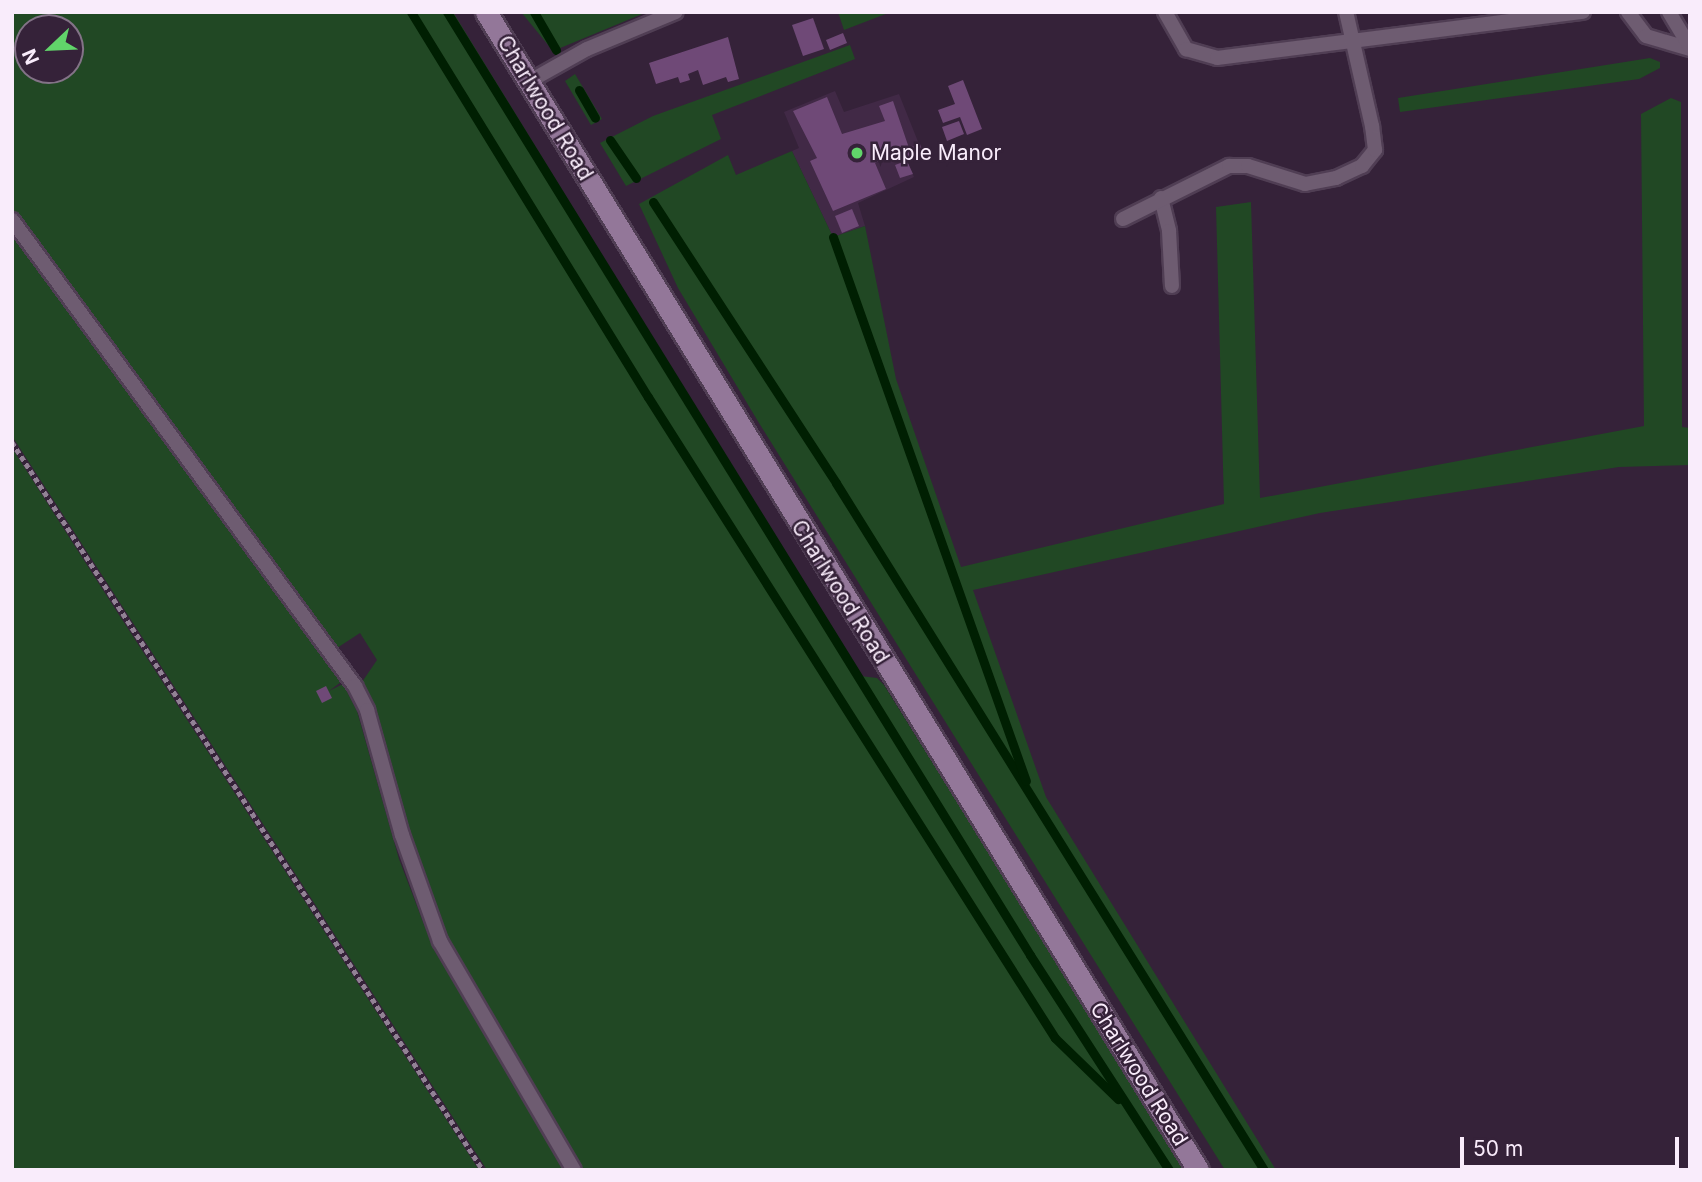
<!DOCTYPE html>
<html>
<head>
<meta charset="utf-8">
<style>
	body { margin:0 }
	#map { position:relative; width:1702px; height:1182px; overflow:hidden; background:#352239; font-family:Inter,sans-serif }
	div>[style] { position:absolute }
	.built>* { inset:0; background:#412946 }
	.green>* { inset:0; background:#214824 }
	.stream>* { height:9px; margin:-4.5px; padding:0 4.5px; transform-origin:4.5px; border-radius:4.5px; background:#001f02 }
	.building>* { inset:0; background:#6f4977 }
	.path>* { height:4.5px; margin-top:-2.25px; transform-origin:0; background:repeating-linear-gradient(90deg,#928295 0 5px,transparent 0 8.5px) }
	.roads { filter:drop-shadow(2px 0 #503e54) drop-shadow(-2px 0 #503e54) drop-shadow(0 2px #503e54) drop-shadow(0 -2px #503e54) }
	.lane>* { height:14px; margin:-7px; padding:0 7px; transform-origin:7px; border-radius:7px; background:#6e5c71 }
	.secondary>* { height:21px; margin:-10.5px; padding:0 10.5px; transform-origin:10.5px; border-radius:10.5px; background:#937799 }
	.dots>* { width:19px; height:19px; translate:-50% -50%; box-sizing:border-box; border:4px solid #352239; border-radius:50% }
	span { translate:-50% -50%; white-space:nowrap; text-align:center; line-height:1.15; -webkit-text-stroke:5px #352239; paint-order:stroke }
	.street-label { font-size:21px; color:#f9ecfb }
	.poi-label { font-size:21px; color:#f9ecfb }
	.left { translate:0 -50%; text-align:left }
	.frame { position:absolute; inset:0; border:14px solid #f9ecfb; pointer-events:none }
	.north { position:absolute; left:14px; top:14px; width:70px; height:70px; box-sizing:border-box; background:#352239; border:2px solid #837387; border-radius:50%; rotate:247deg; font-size:19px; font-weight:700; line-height:28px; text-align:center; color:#f9ecfb }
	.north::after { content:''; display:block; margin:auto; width:24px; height:32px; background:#61d46a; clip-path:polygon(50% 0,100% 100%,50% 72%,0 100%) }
	.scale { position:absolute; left:1460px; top:1137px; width:219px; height:32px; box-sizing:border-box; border:4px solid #f9ecfb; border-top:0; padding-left:9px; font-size:21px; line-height:24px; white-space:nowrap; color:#f9ecfb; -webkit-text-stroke:5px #352239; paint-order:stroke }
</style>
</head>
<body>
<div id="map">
	<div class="built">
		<div style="clip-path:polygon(835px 91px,844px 112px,899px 94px,919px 144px,907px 161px,914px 177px,858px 203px,865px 226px,833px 237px,792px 151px,799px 148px,784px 112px)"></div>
	</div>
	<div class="green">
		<div style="clip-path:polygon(evenodd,12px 12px,453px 12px,860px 676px,877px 678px,884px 685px,1186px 1170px,583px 1170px,452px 949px,411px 845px,377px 718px,362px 682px,377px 660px,360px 633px,337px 648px,12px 209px,12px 12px,28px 28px,70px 28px,70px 70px,28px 70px,28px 28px)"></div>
		<div style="clip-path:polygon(521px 12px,647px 12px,553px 51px)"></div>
		<div style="clip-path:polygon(838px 12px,891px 12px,844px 30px)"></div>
		<div style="clip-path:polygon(850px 45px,855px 59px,712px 115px,721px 139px,626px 186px,600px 143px,653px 116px)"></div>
		<div style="clip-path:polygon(1650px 58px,1660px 62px,1660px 68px,1639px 79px,1400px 112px,1398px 98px)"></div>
		<div style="clip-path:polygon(575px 74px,602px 119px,591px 125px,565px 81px)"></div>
		<div style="clip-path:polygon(1671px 98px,1681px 102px,1682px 427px,1690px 428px,1690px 465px,1619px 467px,1320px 513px,973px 590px,1046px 797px,1276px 1170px,1225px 1170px,759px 423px,678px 288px,639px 204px,728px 155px,736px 175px,792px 151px,833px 237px,865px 226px,896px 379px,961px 567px,1224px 504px,1216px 207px,1251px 202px,1260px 498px,1644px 426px,1641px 114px)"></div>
		<div style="clip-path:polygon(12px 232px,337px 675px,341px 682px,329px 691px,343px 684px,357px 711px,399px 859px,433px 948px,565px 1170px,487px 1170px,12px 436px)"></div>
		<div style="clip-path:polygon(12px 448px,112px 604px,479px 1170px,12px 1170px)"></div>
	</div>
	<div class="stream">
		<div style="left:411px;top:12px;width:452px;rotate:58.4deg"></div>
		<div style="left:648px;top:397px;width:759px;rotate:57.59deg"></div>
		<div style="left:1055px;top:1038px;width:88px;rotate:44.1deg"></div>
		<div style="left:447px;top:12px;width:1109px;rotate:58.27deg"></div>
		<div style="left:1030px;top:955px;width:256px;rotate:57.1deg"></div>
		<div style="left:534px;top:12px;width:44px;rotate:59.9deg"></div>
		<div style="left:579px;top:90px;width:32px;rotate:60deg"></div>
		<div style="left:610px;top:140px;width:46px;rotate:55.6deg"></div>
		<div style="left:653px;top:202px;width:335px;rotate:56.9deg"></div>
		<div style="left:836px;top:483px;width:809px;rotate:58.08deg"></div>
		<div style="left:833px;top:237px;width:577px;rotate:70.47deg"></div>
	</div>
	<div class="building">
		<div style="clip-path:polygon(813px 18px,824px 49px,803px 56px,792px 25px)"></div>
		<div style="clip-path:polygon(843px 33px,847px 43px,830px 50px,826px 40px)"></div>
		<div style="clip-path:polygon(728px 37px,739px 79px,728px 82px,726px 77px,703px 85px,698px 70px,688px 74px,690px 80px,680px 83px,678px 77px,656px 84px,649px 63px)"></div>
		<div style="clip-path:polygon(963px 80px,982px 129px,967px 135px,960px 117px,943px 123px,938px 110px,955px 104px,948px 86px)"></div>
		<div style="clip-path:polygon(827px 97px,842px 134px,885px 121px,879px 106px,893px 101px,909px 148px,920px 144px,924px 154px,907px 161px,913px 174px,900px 178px,895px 165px,906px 161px,902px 152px,875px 163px,886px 189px,833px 211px,810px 161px,817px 158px,793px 111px)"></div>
		<div style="clip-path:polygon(959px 121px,964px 134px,947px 141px,942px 127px)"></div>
		<div style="clip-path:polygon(852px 209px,859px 226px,842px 233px,835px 216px)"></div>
		<div style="clip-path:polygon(326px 686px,332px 698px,322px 703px,316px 691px)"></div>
	</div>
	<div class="path">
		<div style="left:12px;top:442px;width:867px;rotate:57.1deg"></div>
	</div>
	<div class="roads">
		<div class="lane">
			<div style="left:1165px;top:12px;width:43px;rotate:60.4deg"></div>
			<div style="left:1186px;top:49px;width:32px;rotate:16deg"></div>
			<div style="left:1217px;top:58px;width:369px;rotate:-7.2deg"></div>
			<div style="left:1628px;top:12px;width:30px;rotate:53deg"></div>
			<div style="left:1646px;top:36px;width:46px;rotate:16.5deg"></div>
			<div style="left:1669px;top:12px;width:41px;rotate:59deg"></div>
			<div style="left:530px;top:81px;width:65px;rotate:-29.3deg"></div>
			<div style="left:587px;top:49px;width:96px;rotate:-22.6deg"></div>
			<div style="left:1161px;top:198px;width:34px;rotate:76deg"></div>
			<div style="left:1169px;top:231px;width:55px;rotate:86.9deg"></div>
			<div style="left:1123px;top:219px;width:119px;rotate:-26.6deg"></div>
			<div style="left:1229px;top:166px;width:19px"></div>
			<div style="left:1248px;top:166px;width:60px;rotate:17.5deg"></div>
			<div style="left:1305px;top:184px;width:32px;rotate:-11deg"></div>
			<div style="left:1336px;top:178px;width:29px;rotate:-25deg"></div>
			<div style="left:1362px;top:166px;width:21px;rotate:-51deg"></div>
			<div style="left:1375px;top:150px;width:24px;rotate:-97deg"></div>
			<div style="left:1372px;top:126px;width:117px;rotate:-102.8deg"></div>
			<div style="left:12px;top:220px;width:579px;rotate:53.65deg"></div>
			<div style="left:355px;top:686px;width:27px;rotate:63deg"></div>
			<div style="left:367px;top:710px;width:130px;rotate:74.4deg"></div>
			<div style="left:402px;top:835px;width:113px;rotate:70.3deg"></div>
			<div style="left:440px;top:941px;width:265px;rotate:59.7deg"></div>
		</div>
		<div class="secondary">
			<div style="left:486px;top:12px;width:1359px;rotate:58.41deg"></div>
		</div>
	</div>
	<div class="dots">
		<div style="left:857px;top:153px;background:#61d46a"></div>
	</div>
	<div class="street-label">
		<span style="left:545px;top:108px;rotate:59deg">Charlwood Road</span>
		<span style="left:840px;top:592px;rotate:58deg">Charlwood Road</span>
		<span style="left:1139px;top:1074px;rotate:58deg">Charlwood Road</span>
	</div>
	<div class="poi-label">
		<span class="left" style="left:871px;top:153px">Maple Manor</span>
	</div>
	<div class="frame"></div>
	<div class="north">N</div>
	<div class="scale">50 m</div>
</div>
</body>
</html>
